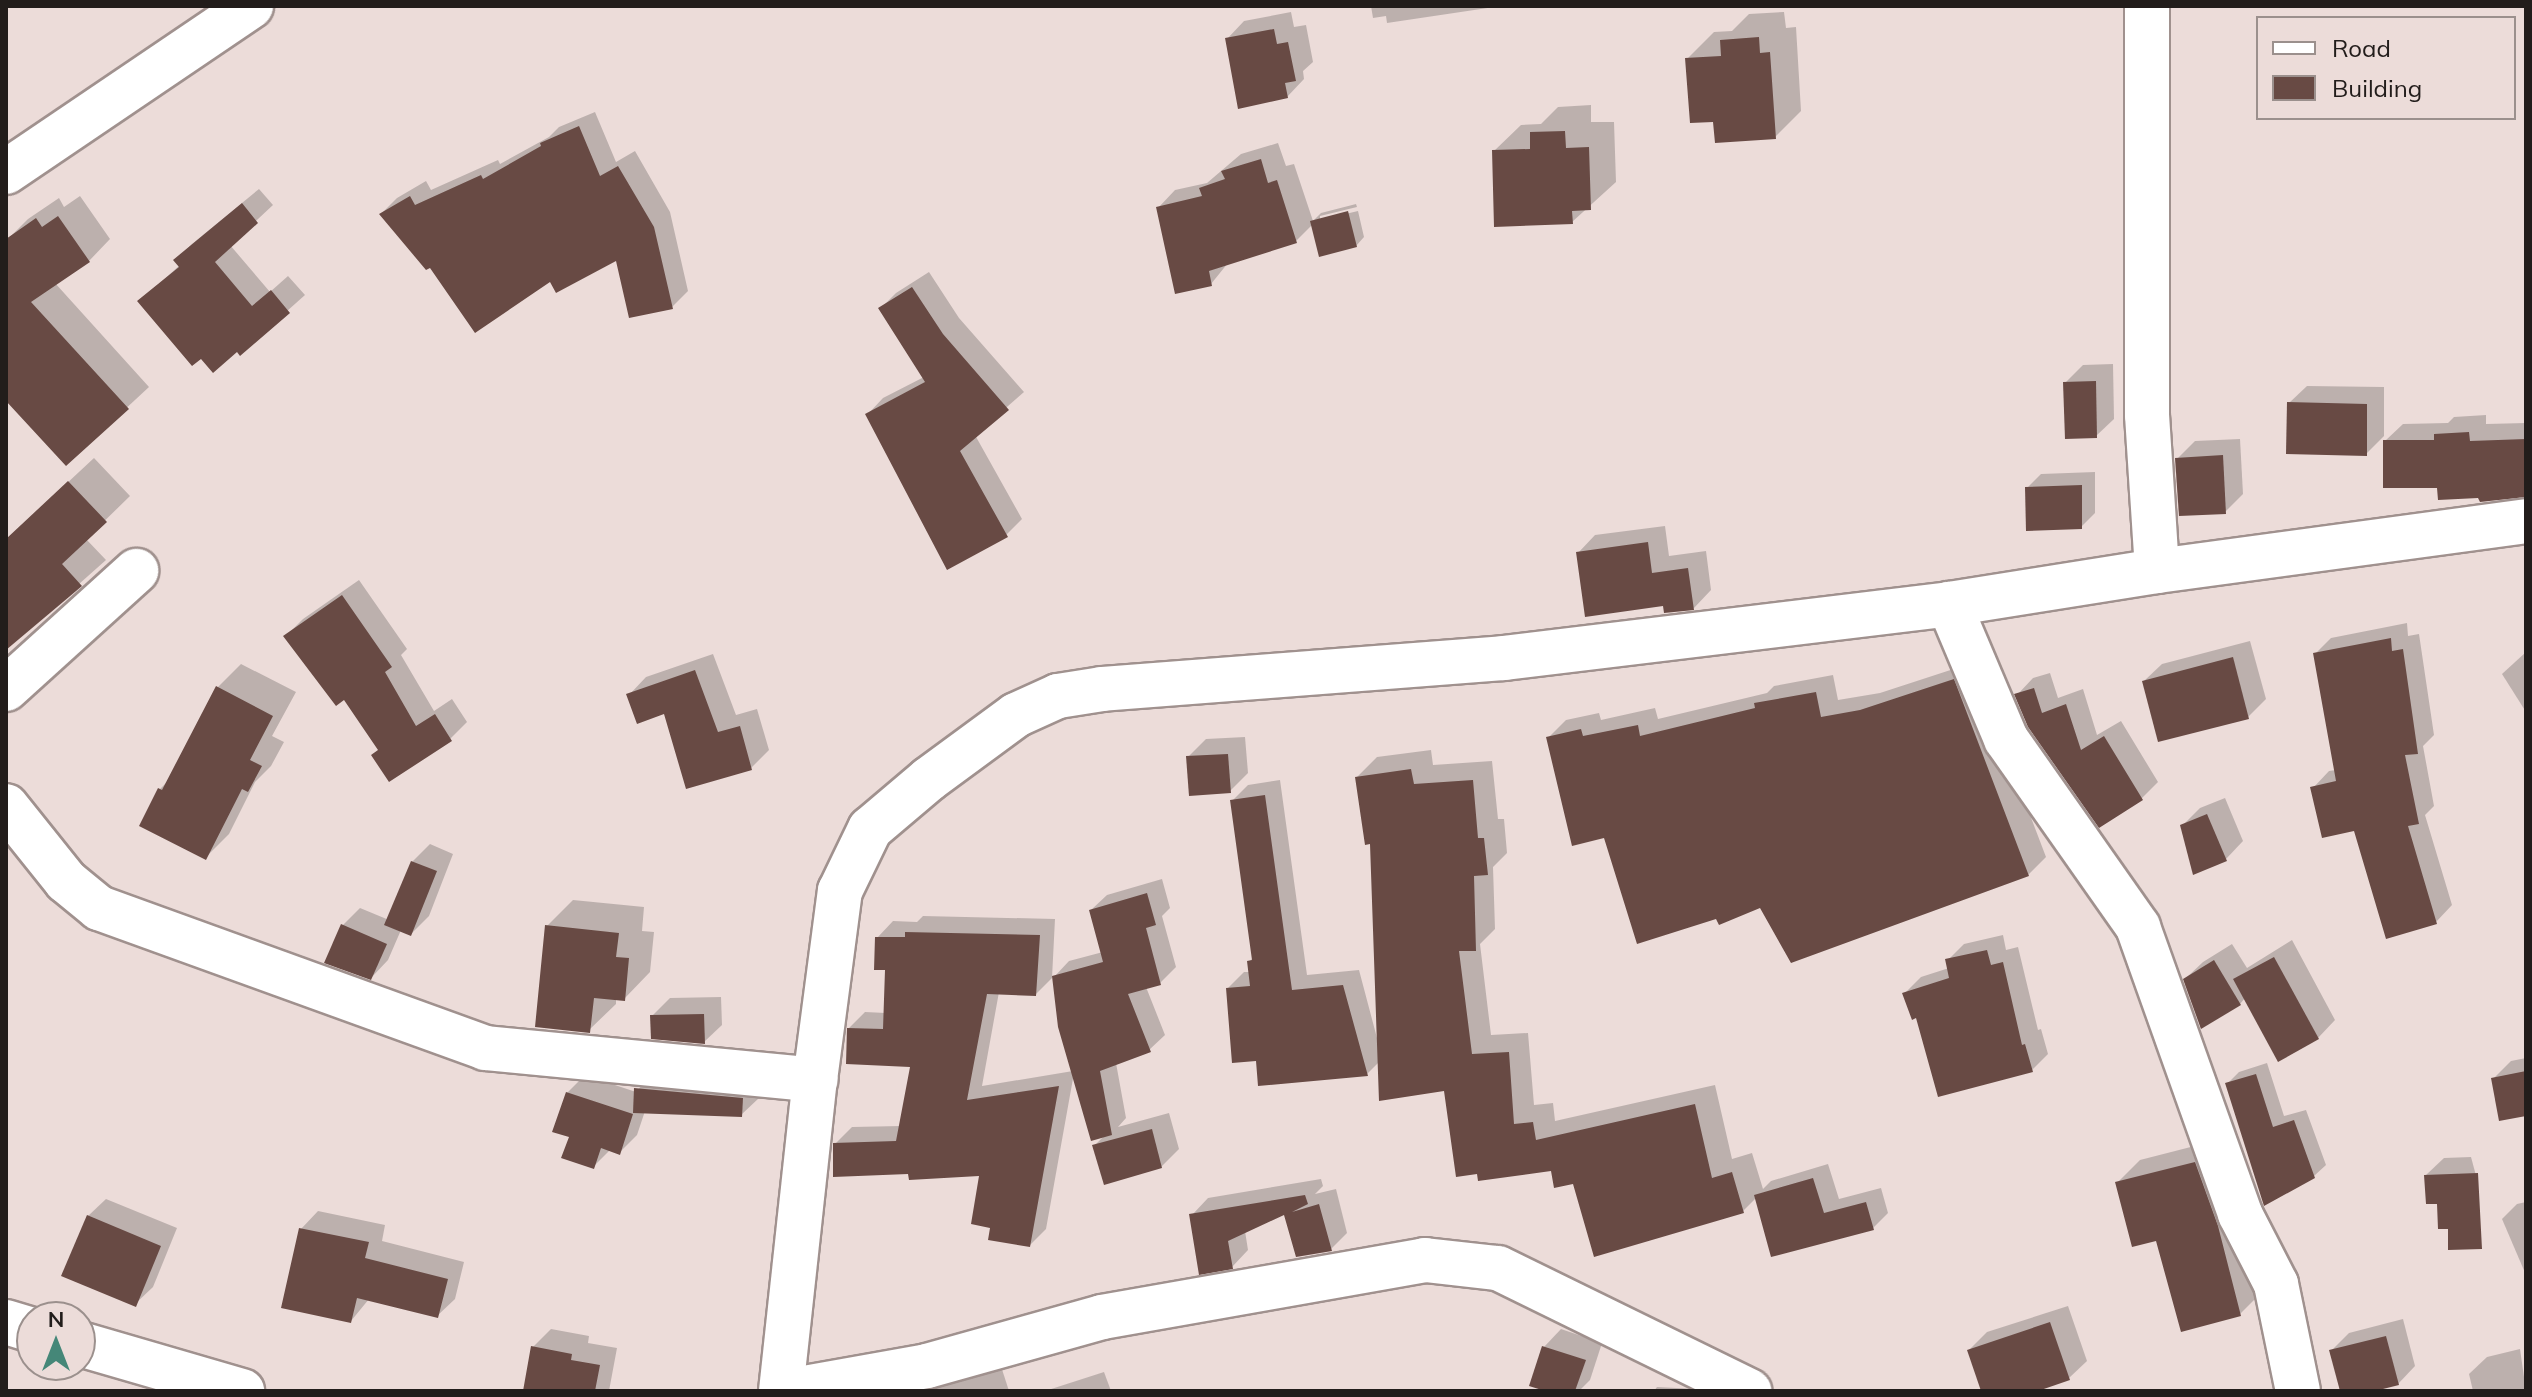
<!DOCTYPE html>
<html>
<head>
<meta charset="utf-8">
<style>
	body { margin:0 }
	#map { position:relative; width:2532px; height:1397px; overflow:hidden; background:#ecdcd9; font-family:Mulish,sans-serif }
	div>[style] { position:absolute }
	.shadow>* { inset:0; background:#0003 }
	.building>* { inset:0; background:#684a44 }
	.roads { filter:drop-shadow(2px 0 #a0918e) drop-shadow(-2px 0 #a0918e) drop-shadow(0 2px #a0918e) drop-shadow(0 -2px #a0918e) }
	.minor>* { height:44px; margin:-22px; padding:0 22px; transform-origin:22px; border-radius:22px; background:#fff }
	span { translate:-50% -50%; white-space:nowrap; text-align:center; line-height:1.15; -webkit-text-stroke:8px #ecdcd9; paint-order:stroke }
	.frame { position:absolute; inset:0; border:8px solid #221d1b; pointer-events:none }
	.legend { position:absolute; left:2256px; top:16px; width:260px; height:104px; box-sizing:border-box; background:#ecdcd9; border:2px solid #9b908d; margin:0; padding:10px 14px; list-style:none; font-size:24px; color:#221d1b }
	.legend li { display:flex; align-items:center; gap:16px; height:40px }
	.legend b { width:40px; border:2px solid #9b908d }
	.north { position:absolute; left:16px; top:1301px; width:80px; height:80px; box-sizing:border-box; background:#ecdcd9; border:2px solid #9b908d; border-radius:50%; rotate:0deg; font-size:22px; font-weight:700; line-height:32px; text-align:center; color:#221d1b }
	.north::after { content:''; display:block; margin:auto; width:28px; height:36px; background:#458778; clip-path:polygon(50% 0,100% 100%,50% 72%,0 100%) }
</style>
</head>
<body>
<div id="map">
	<div class="shadow">
		<div style="clip-path:polygon(1371px 6px,1501px 6px,1387px 23px,1386px 16px,1373px 18px)"></div>
		<div style="clip-path:polygon(1291px 12px,1294px 27px,1306px 25px,1313px 62px,1303px 71px,1304px 79px,1287px 97px,1227px 39px,1244px 21px)"></div>
		<div style="clip-path:polygon(1784px 12px,1786px 28px,1796px 27px,1801px 111px,1775px 137px,1715px 120px,1687px 59px,1714px 32px,1732px 31px,1749px 14px)"></div>
		<div style="clip-path:polygon(1591px 105px,1591px 122px,1614px 122px,1616px 182px,1572px 222px,1494px 151px,1521px 125px,1541px 124px,1558px 107px)"></div>
		<div style="clip-path:polygon(595px 112px,616px 162px,635px 151px,670px 212px,688px 291px,672px 307px,618px 258px,551px 279px,430px 265px,381px 214px,397px 198px,426px 181px,431px 190px,498px 160px,500px 164px,549px 137px,559px 127px)"></div>
		<div style="clip-path:polygon(1278px 143px,1286px 166px,1294px 164px,1313px 221px,1321px 213px,1356px 204px,1357px 207px,1320px 216px,1320px 220px,1358px 211px,1364px 237px,1356px 246px,1313px 224px,1296px 241px,1228px 263px,1211px 284px,1158px 208px,1175px 190px,1207px 183px,1241px 154px)"></div>
		<div style="clip-path:polygon(259px 189px,273px 205px,230px 245px,270px 292px,288px 276px,305px 295px,240px 353px,140px 301px,180px 265px,176px 260px,192px 244px)"></div>
		<div style="clip-path:polygon(80px 196px,110px 239px,89px 261px,55px 283px,149px 387px,66px 464px,6px 398px,6px 247px,7px 240px,28px 219px,59px 198px,64px 207px)"></div>
		<div style="clip-path:polygon(929px 272px,959px 318px,1024px 392px,975px 435px,1022px 519px,1006px 535px,867px 415px,883px 398px,924px 377px,880px 309px,896px 293px)"></div>
		<div style="clip-path:polygon(2113px 364px,2114px 419px,2096px 436px,2065px 383px,2083px 365px)"></div>
		<div style="clip-path:polygon(2307px 386px,2384px 387px,2384px 436px,2366px 454px,2289px 403px)"></div>
		<div style="clip-path:polygon(2486px 415px,2486px 424px,2526px 423px,2526px 496px,2479px 496px,2439px 486px,2385px 441px,2403px 424px,2448px 423px,2454px 417px)"></div>
		<div style="clip-path:polygon(2240px 439px,2243px 494px,2225px 512px,2177px 459px,2195px 441px)"></div>
		<div style="clip-path:polygon(94px 458px,130px 496px,86px 539px,106px 560px,6px 649px,6px 540px)"></div>
		<div style="clip-path:polygon(2095px 472px,2095px 513px,2081px 527px,2027px 488px,2041px 474px)"></div>
		<div style="clip-path:polygon(1665px 526px,1669px 556px,1706px 551px,1711px 590px,1694px 608px,1665px 603px,1578px 553px,1595px 535px)"></div>
		<div style="clip-path:polygon(359px 580px,407px 649px,401px 655px,434px 711px,452px 699px,467px 722px,450px 739px,380px 750px,345px 697px,286px 636px,303px 619px)"></div>
		<div style="clip-path:polygon(2407px 623px,2408px 636px,2419px 634px,2434px 735px,2423px 746px,2434px 806px,2425px 815px,2452px 905px,2436px 922px,2355px 828px,2313px 788px,2329px 771px,2336px 770px,2315px 654px,2331px 638px)"></div>
		<div style="clip-path:polygon(2250px 641px,2266px 699px,2248px 717px,2144px 681px,2162px 664px)"></div>
		<div style="clip-path:polygon(2526px 652px,2526px 712px,2502px 674px)"></div>
		<div style="clip-path:polygon(713px 654px,736px 715px,757px 709px,769px 750px,751px 768px,665px 712px,629px 695px,646px 677px)"></div>
		<div style="clip-path:polygon(1972px 663px,2046px 857px,2028px 875px,1761px 906px,1717px 916px,1606px 835px,1548px 738px,1566px 720px,1599px 713px,1601px 720px,1655px 708px,1658px 719px,1767px 693px,1774px 686px,1833px 675px,1838px 700px,1880px 693px)"></div>
		<div style="clip-path:polygon(241px 664px,296px 692px,272px 736px,284px 742px,271px 766px,255px 782px,229px 834px,205px 858px,160px 789px,171px 778px,217px 688px)"></div>
		<div style="clip-path:polygon(2050px 673px,2058px 698px,2083px 689px,2097px 735px,2121px 721px,2158px 782px,2142px 798px,2100px 825px,2017px 695px,2033px 678px)"></div>
		<div style="clip-path:polygon(1245px 737px,1248px 773px,1230px 791px,1188px 757px,1206px 739px)"></div>
		<div style="clip-path:polygon(1431px 750px,1433px 765px,1492px 761px,1498px 819px,1504px 819px,1507px 853px,1493px 867px,1495px 929px,1480px 944px,1491px 1035px,1528px 1033px,1534px 1105px,1553px 1103px,1555px 1121px,1715px 1085px,1732px 1159px,1752px 1153px,1763px 1189px,1771px 1181px,1828px 1164px,1839px 1199px,1881px 1188px,1888px 1213px,1873px 1228px,1757px 1197px,1743px 1211px,1574px 1181px,1552px 1169px,1446px 1089px,1380px 1061px,1367px 1074px,1258px 1058px,1228px 988px,1244px 972px,1250px 972px,1249px 962px,1254px 957px,1232px 801px,1248px 785px,1280px 780px,1307px 975px,1359px 970px,1377px 1038px,1372px 842px,1357px 777px,1377px 757px)"></div>
		<div style="clip-path:polygon(2225px 798px,2243px 841px,2226px 859px,2182px 826px,2200px 808px)"></div>
		<div style="clip-path:polygon(430px 844px,453px 854px,429px 916px,411px 934px,401px 930px,388px 960px,371px 978px,343px 925px,360px 908px,389px 920px,412px 862px)"></div>
		<div style="clip-path:polygon(1162px 879px,1170px 908px,1162px 916px,1176px 967px,1160px 983px,1146px 987px,1165px 1035px,1149px 1050px,1116px 1063px,1126px 1118px,1118px 1127px,1169px 1113px,1179px 1149px,1161px 1167px,1094px 1146px,1105px 1135px,1074px 1073px,1046px 1229px,1030px 1245px,981px 1174px,910px 1171px,835px 1144px,852px 1127px,901px 1126px,913px 1065px,848px 1062px,849px 1028px,865px 1012px,886px 1013px,887px 968px,877px 938px,893px 921px,917px 922px,923px 916px,1055px 919px,1052px 978px,1036px 994px,999px 992px,982px 1086px,1073px 1071px,1054px 977px,1069px 961px,1103px 952px,1091px 910px,1107px 895px)"></div>
		<div style="clip-path:polygon(573px 900px,644px 907px,642px 931px,654px 932px,650px 972px,624px 999px,616px 998px,616px 1004px,589px 1030px,547px 926px)"></div>
		<div style="clip-path:polygon(2003px 935px,2006px 950px,2018px 947px,2038px 1030px,2041px 1029px,2048px 1054px,2032px 1070px,1918px 1015px,1905px 993px,1921px 977px,1949px 968px,1948px 960px,1964px 944px)"></div>
		<div style="clip-path:polygon(2292px 940px,2335px 1020px,2318px 1038px,2245px 998px,2240px 1004px,2185px 979px,2203px 962px,2232px 944px,2247px 968px)"></div>
		<div style="clip-path:polygon(721px 997px,722px 1025px,704px 1042px,652px 1016px,670px 998px)"></div>
		<div style="clip-path:polygon(2526px 1058px,2526px 1114px,2493px 1079px,2511px 1061px)"></div>
		<div style="clip-path:polygon(2267px 1063px,2284px 1116px,2306px 1110px,2326px 1165px,2314px 1176px,2227px 1084px,2239px 1072px)"></div>
		<div style="clip-path:polygon(654px 1071px,760px 1081px,759px 1098px,741px 1115px,645px 1111px,637px 1135px,620px 1152px,611px 1149px,593px 1167px,571px 1136px,567px 1093px,585px 1075px,636px 1092px)"></div>
		<div style="clip-path:polygon(2218px 1140px,2263px 1291px,2240px 1314px,2158px 1239px,2117px 1183px,2140px 1160px)"></div>
		<div style="clip-path:polygon(2471px 1157px,2478px 1183px,2426px 1175px,2444px 1158px)"></div>
		<div style="clip-path:polygon(1321px 1179px,1323px 1186px,1315px 1194px,1336px 1189px,1347px 1233px,1331px 1249px,1285px 1213px,1245px 1231px,1248px 1250px,1232px 1267px,1192px 1215px,1208px 1198px)"></div>
		<div style="clip-path:polygon(106px 1199px,177px 1228px,153px 1287px,135px 1304px,88px 1216px)"></div>
		<div style="clip-path:polygon(2526px 1202px,2526px 1275px,2502px 1219px,2517px 1204px)"></div>
		<div style="clip-path:polygon(318px 1211px,385px 1225px,382px 1241px,464px 1262px,455px 1299px,437px 1316px,369px 1299px,351px 1321px,301px 1229px)"></div>
		<div style="clip-path:polygon(2068px 1306px,2087px 1361px,2069px 1378px,2031px 1391px,1983px 1391px,1969px 1350px,1987px 1332px)"></div>
		<div style="clip-path:polygon(2403px 1319px,2415px 1366px,2398px 1384px,2368px 1391px,2342px 1391px,2331px 1351px,2349px 1333px)"></div>
		<div style="clip-path:polygon(551px 1329px,589px 1336px,588px 1343px,617px 1348px,609px 1391px,525px 1391px,533px 1347px)"></div>
		<div style="clip-path:polygon(1561px 1329px,1602px 1343px,1590px 1380px,1579px 1391px,1551px 1391px,1544px 1347px)"></div>
		<div style="clip-path:polygon(2520px 1349px,2526px 1391px,2473px 1391px,2469px 1374px,2487px 1357px)"></div>
		<div style="clip-path:polygon(999px 1360px,1009px 1391px,930px 1391px,945px 1377px)"></div>
		<div style="clip-path:polygon(1104px 1372px,1111px 1391px,1045px 1391px)"></div>
		<div style="clip-path:polygon(1657px 1387px,1696px 1389px,1696px 1391px,1654px 1391px)"></div>
	</div>
	<div class="building">
		<div style="clip-path:polygon(1274px 29px,1277px 44px,1288px 42px,1296px 81px,1285px 83px,1288px 98px,1238px 109px,1225px 38px)"></div>
		<div style="clip-path:polygon(1759px 37px,1760px 53px,1770px 52px,1776px 139px,1715px 143px,1713px 122px,1690px 123px,1685px 58px,1721px 56px,1720px 40px)"></div>
		<div style="clip-path:polygon(579px 126px,600px 176px,618px 166px,654px 227px,673px 309px,629px 318px,616px 261px,556px 293px,550px 282px,475px 333px,430px 268px,426px 270px,379px 214px,410px 196px,415px 205px,481px 175px,483px 179px,541px 146px,540px 143px)"></div>
		<div style="clip-path:polygon(1565px 131px,1566px 148px,1589px 147px,1591px 210px,1572px 211px,1573px 224px,1494px 227px,1492px 150px,1530px 149px,1530px 132px)"></div>
		<div style="clip-path:polygon(1261px 159px,1268px 183px,1277px 180px,1297px 243px,1209px 271px,1212px 286px,1175px 294px,1156px 207px,1202px 196px,1199px 188px,1225px 179px,1221px 171px)"></div>
		<div style="clip-path:polygon(242px 203px,258px 223px,215px 262px,252px 306px,271px 290px,290px 313px,240px 356px,237px 352px,213px 373px,201px 359px,192px 366px,137px 301px,179px 267px,173px 260px)"></div>
		<div style="clip-path:polygon(1348px 211px,1357px 247px,1319px 257px,1310px 221px)"></div>
		<div style="clip-path:polygon(58px 216px,90px 262px,31px 302px,129px 409px,66px 466px,6px 401px,6px 239px,36px 218px,42px 227px)"></div>
		<div style="clip-path:polygon(912px 287px,943px 334px,1009px 410px,960px 451px,1008px 537px,947px 570px,865px 414px,925px 382px,878px 308px)"></div>
		<div style="clip-path:polygon(2096px 381px,2097px 438px,2065px 439px,2063px 382px)"></div>
		<div style="clip-path:polygon(2287px 402px,2367px 404px,2367px 456px,2286px 454px)"></div>
		<div style="clip-path:polygon(2469px 432px,2470px 441px,2526px 439px,2526px 497px,2480px 502px,2478px 498px,2438px 500px,2437px 488px,2383px 488px,2383px 440px,2434px 440px,2434px 434px)"></div>
		<div style="clip-path:polygon(2223px 455px,2226px 514px,2179px 516px,2175px 458px)"></div>
		<div style="clip-path:polygon(68px 481px,107px 522px,62px 564px,82px 586px,6px 650px,6px 539px)"></div>
		<div style="clip-path:polygon(2082px 485px,2082px 529px,2026px 531px,2025px 487px)"></div>
		<div style="clip-path:polygon(1648px 542px,1652px 573px,1688px 568px,1694px 610px,1664px 613px,1663px 606px,1585px 617px,1576px 552px)"></div>
		<div style="clip-path:polygon(342px 595px,392px 667px,385px 672px,416px 726px,435px 714px,452px 741px,389px 782px,371px 755px,378px 750px,344px 700px,336px 706px,283px 636px)"></div>
		<div style="clip-path:polygon(2391px 638px,2392px 651px,2403px 649px,2418px 754px,2405px 755px,2419px 824px,2408px 826px,2437px 924px,2386px 939px,2354px 831px,2322px 838px,2310px 787px,2336px 781px,2313px 653px)"></div>
		<div style="clip-path:polygon(2233px 657px,2249px 719px,2158px 742px,2142px 681px)"></div>
		<div style="clip-path:polygon(695px 670px,718px 732px,740px 726px,752px 770px,686px 789px,664px 714px,637px 724px,626px 694px)"></div>
		<div style="clip-path:polygon(1954px 679px,2029px 876px,1791px 963px,1760px 908px,1719px 925px,1716px 919px,1637px 944px,1604px 838px,1572px 846px,1546px 737px,1581px 729px,1583px 736px,1638px 725px,1640px 736px,1755px 708px,1754px 703px,1816px 692px,1821px 717px,1860px 710px)"></div>
		<div style="clip-path:polygon(216px 686px,273px 716px,250px 760px,262px 766px,248px 792px,242px 789px,206px 860px,139px 826px,158px 788px,162px 790px)"></div>
		<div style="clip-path:polygon(2034px 688px,2042px 713px,2066px 704px,2081px 750px,2104px 736px,2143px 800px,2099px 828px,2028px 727px,2014px 694px)"></div>
		<div style="clip-path:polygon(1228px 754px,1231px 793px,1189px 796px,1186px 756px)"></div>
		<div style="clip-path:polygon(1411px 769px,1414px 784px,1473px 780px,1478px 838px,1484px 838px,1488px 875px,1474px 876px,1476px 951px,1459px 951px,1472px 1054px,1509px 1052px,1514px 1124px,1533px 1122px,1536px 1140px,1695px 1104px,1712px 1178px,1732px 1172px,1744px 1213px,1594px 1257px,1573px 1184px,1554px 1188px,1551px 1171px,1478px 1181px,1477px 1174px,1456px 1177px,1444px 1091px,1379px 1101px,1370px 844px,1365px 845px,1355px 777px)"></div>
		<div style="clip-path:polygon(1265px 795px,1292px 990px,1343px 985px,1368px 1076px,1258px 1086px,1256px 1061px,1232px 1063px,1226px 988px,1250px 986px,1247px 961px,1252px 960px,1230px 800px)"></div>
		<div style="clip-path:polygon(2207px 814px,2227px 861px,2193px 875px,2180px 825px)"></div>
		<div style="clip-path:polygon(411px 861px,437px 871px,411px 936px,384px 925px)"></div>
		<div style="clip-path:polygon(1147px 893px,1156px 925px,1146px 928px,1161px 985px,1128px 994px,1151px 1052px,1100px 1071px,1112px 1135px,1091px 1141px,1058px 1027px,1052px 976px,1103px 962px,1089px 910px)"></div>
		<div style="clip-path:polygon(341px 924px,387px 944px,371px 980px,324px 963px)"></div>
		<div style="clip-path:polygon(545px 925px,619px 933px,616px 957px,629px 958px,625px 1001px,594px 998px,590px 1033px,535px 1027px)"></div>
		<div style="clip-path:polygon(905px 932px,1040px 935px,1036px 996px,987px 994px,967px 1100px,1059px 1086px,1030px 1247px,988px 1240px,990px 1228px,971px 1224px,979px 1176px,909px 1180px,908px 1174px,833px 1177px,833px 1143px,896px 1141px,910px 1067px,846px 1064px,847px 1028px,883px 1029px,885px 970px,874px 970px,875px 937px,905px 937px)"></div>
		<div style="clip-path:polygon(1987px 950px,1991px 965px,2003px 962px,2022px 1045px,2025px 1044px,2033px 1072px,1938px 1097px,1916px 1018px,1912px 1020px,1902px 993px,1949px 978px,1945px 959px)"></div>
		<div style="clip-path:polygon(2274px 957px,2319px 1039px,2278px 1062px,2233px 979px)"></div>
		<div style="clip-path:polygon(2214px 960px,2241px 1005px,2201px 1029px,2183px 979px)"></div>
		<div style="clip-path:polygon(704px 1014px,705px 1044px,651px 1039px,650px 1015px)"></div>
		<div style="clip-path:polygon(2526px 1071px,2526px 1116px,2499px 1121px,2491px 1078px)"></div>
		<div style="clip-path:polygon(2256px 1074px,2273px 1127px,2294px 1120px,2315px 1178px,2264px 1206px,2225px 1083px)"></div>
		<div style="clip-path:polygon(634px 1088px,743px 1098px,742px 1117px,633px 1113px)"></div>
		<div style="clip-path:polygon(566px 1092px,633px 1114px,620px 1155px,601px 1148px,594px 1169px,561px 1158px,569px 1137px,552px 1132px)"></div>
		<div style="clip-path:polygon(1152px 1129px,1162px 1168px,1104px 1185px,1092px 1145px)"></div>
		<div style="clip-path:polygon(2195px 1162px,2218px 1226px,2241px 1316px,2181px 1332px,2156px 1241px,2132px 1247px,2115px 1182px)"></div>
		<div style="clip-path:polygon(2478px 1173px,2482px 1249px,2448px 1250px,2448px 1229px,2438px 1229px,2437px 1204px,2426px 1204px,2424px 1175px)"></div>
		<div style="clip-path:polygon(1813px 1178px,1824px 1213px,1866px 1202px,1874px 1230px,1771px 1257px,1754px 1195px)"></div>
		<div style="clip-path:polygon(1305px 1195px,1308px 1204px,1292px 1212px,1319px 1204px,1332px 1251px,1296px 1257px,1284px 1215px,1228px 1241px,1233px 1269px,1199px 1275px,1189px 1214px)"></div>
		<div style="clip-path:polygon(87px 1215px,161px 1246px,136px 1307px,61px 1276px)"></div>
		<div style="clip-path:polygon(299px 1228px,369px 1242px,365px 1258px,448px 1279px,438px 1318px,357px 1298px,351px 1323px,281px 1308px)"></div>
		<div style="clip-path:polygon(2050px 1322px,2070px 1380px,2038px 1391px,1981px 1391px,1967px 1350px)"></div>
		<div style="clip-path:polygon(2386px 1336px,2399px 1385px,2375px 1391px,2340px 1391px,2329px 1350px)"></div>
		<div style="clip-path:polygon(531px 1346px,572px 1354px,571px 1360px,600px 1365px,595px 1391px,523px 1391px)"></div>
		<div style="clip-path:polygon(1542px 1346px,1586px 1360px,1575px 1391px,1545px 1391px,1529px 1386px)"></div>
	</div>
	<div class="roads">
		<div class="minor">
			<div style="left:2147px;top:6px;width:409px;rotate:90deg"></div>
			<div style="left:2147px;top:415px;width:156px;rotate:86.3deg"></div>
			<div style="left:6px;top:172px;width:296px;rotate:-34.1deg"></div>
			<div style="left:1949px;top:604px;width:147px;rotate:67.1deg"></div>
			<div style="left:2006px;top:739px;width:230px;rotate:54.9deg"></div>
			<div style="left:2138px;top:927px;width:305px;rotate:70.4deg"></div>
			<div style="left:2240px;top:1214px;width:79px;rotate:62.8deg"></div>
			<div style="left:2276px;top:1284px;width:109px;rotate:78.4deg"></div>
			<div style="left:6px;top:689px;width:176px;rotate:-42.2deg"></div>
			<div style="left:6px;top:806px;width:96px;rotate:51.3deg"></div>
			<div style="left:66px;top:881px;width:43px;rotate:39.3deg"></div>
			<div style="left:99px;top:908px;width:411px;rotate:19.9deg"></div>
			<div style="left:485px;top:1048px;width:332px;rotate:5.5deg"></div>
			<div style="left:6px;top:1322px;width:27px;rotate:17deg"></div>
			<div style="left:80px;top:1344px;width:169px;rotate:16.2deg"></div>
			<div style="left:781px;top:1391px;width:313px;rotate:-83.8deg"></div>
			<div style="left:815px;top:1080px;width:191px;rotate:-82.5deg"></div>
			<div style="left:840px;top:891px;width:69px;rotate:-64.2deg"></div>
			<div style="left:870px;top:829px;width:77px;rotate:-40.3deg"></div>
			<div style="left:929px;top:779px;width:108px;rotate:-36.3deg"></div>
			<div style="left:1016px;top:715px;width:46px;rotate:-24.3deg"></div>
			<div style="left:1058px;top:696px;width:45px;rotate:-9deg"></div>
			<div style="left:1102px;top:689px;width:403px;rotate:-4.4deg"></div>
			<div style="left:1504px;top:658px;width:448px;rotate:-6.9deg"></div>
			<div style="left:1949px;top:604px;width:211px;rotate:-9deg"></div>
			<div style="left:2157px;top:571px;width:372px;rotate:-7.7deg"></div>
			<div style="left:788px;top:1391px;width:141px;rotate:-10.2deg"></div>
			<div style="left:927px;top:1366px;width:182px;rotate:-15.6deg"></div>
			<div style="left:1102px;top:1317px;width:328px;rotate:-10deg"></div>
			<div style="left:1425px;top:1260px;width:73px;rotate:6.3deg"></div>
			<div style="left:1498px;top:1268px;width:280px;rotate:26.1deg"></div>
		</div>
	</div>
	<div class="frame"></div>
	<ul class="legend">
	<li><b style="height:10px;background:#fff"></b>Road</li>
	<li><b style="height:22px;background:#684a44"></b>Building</li>
	</ul>
	<div class="north">N</div>
</div>
</body>
</html>
